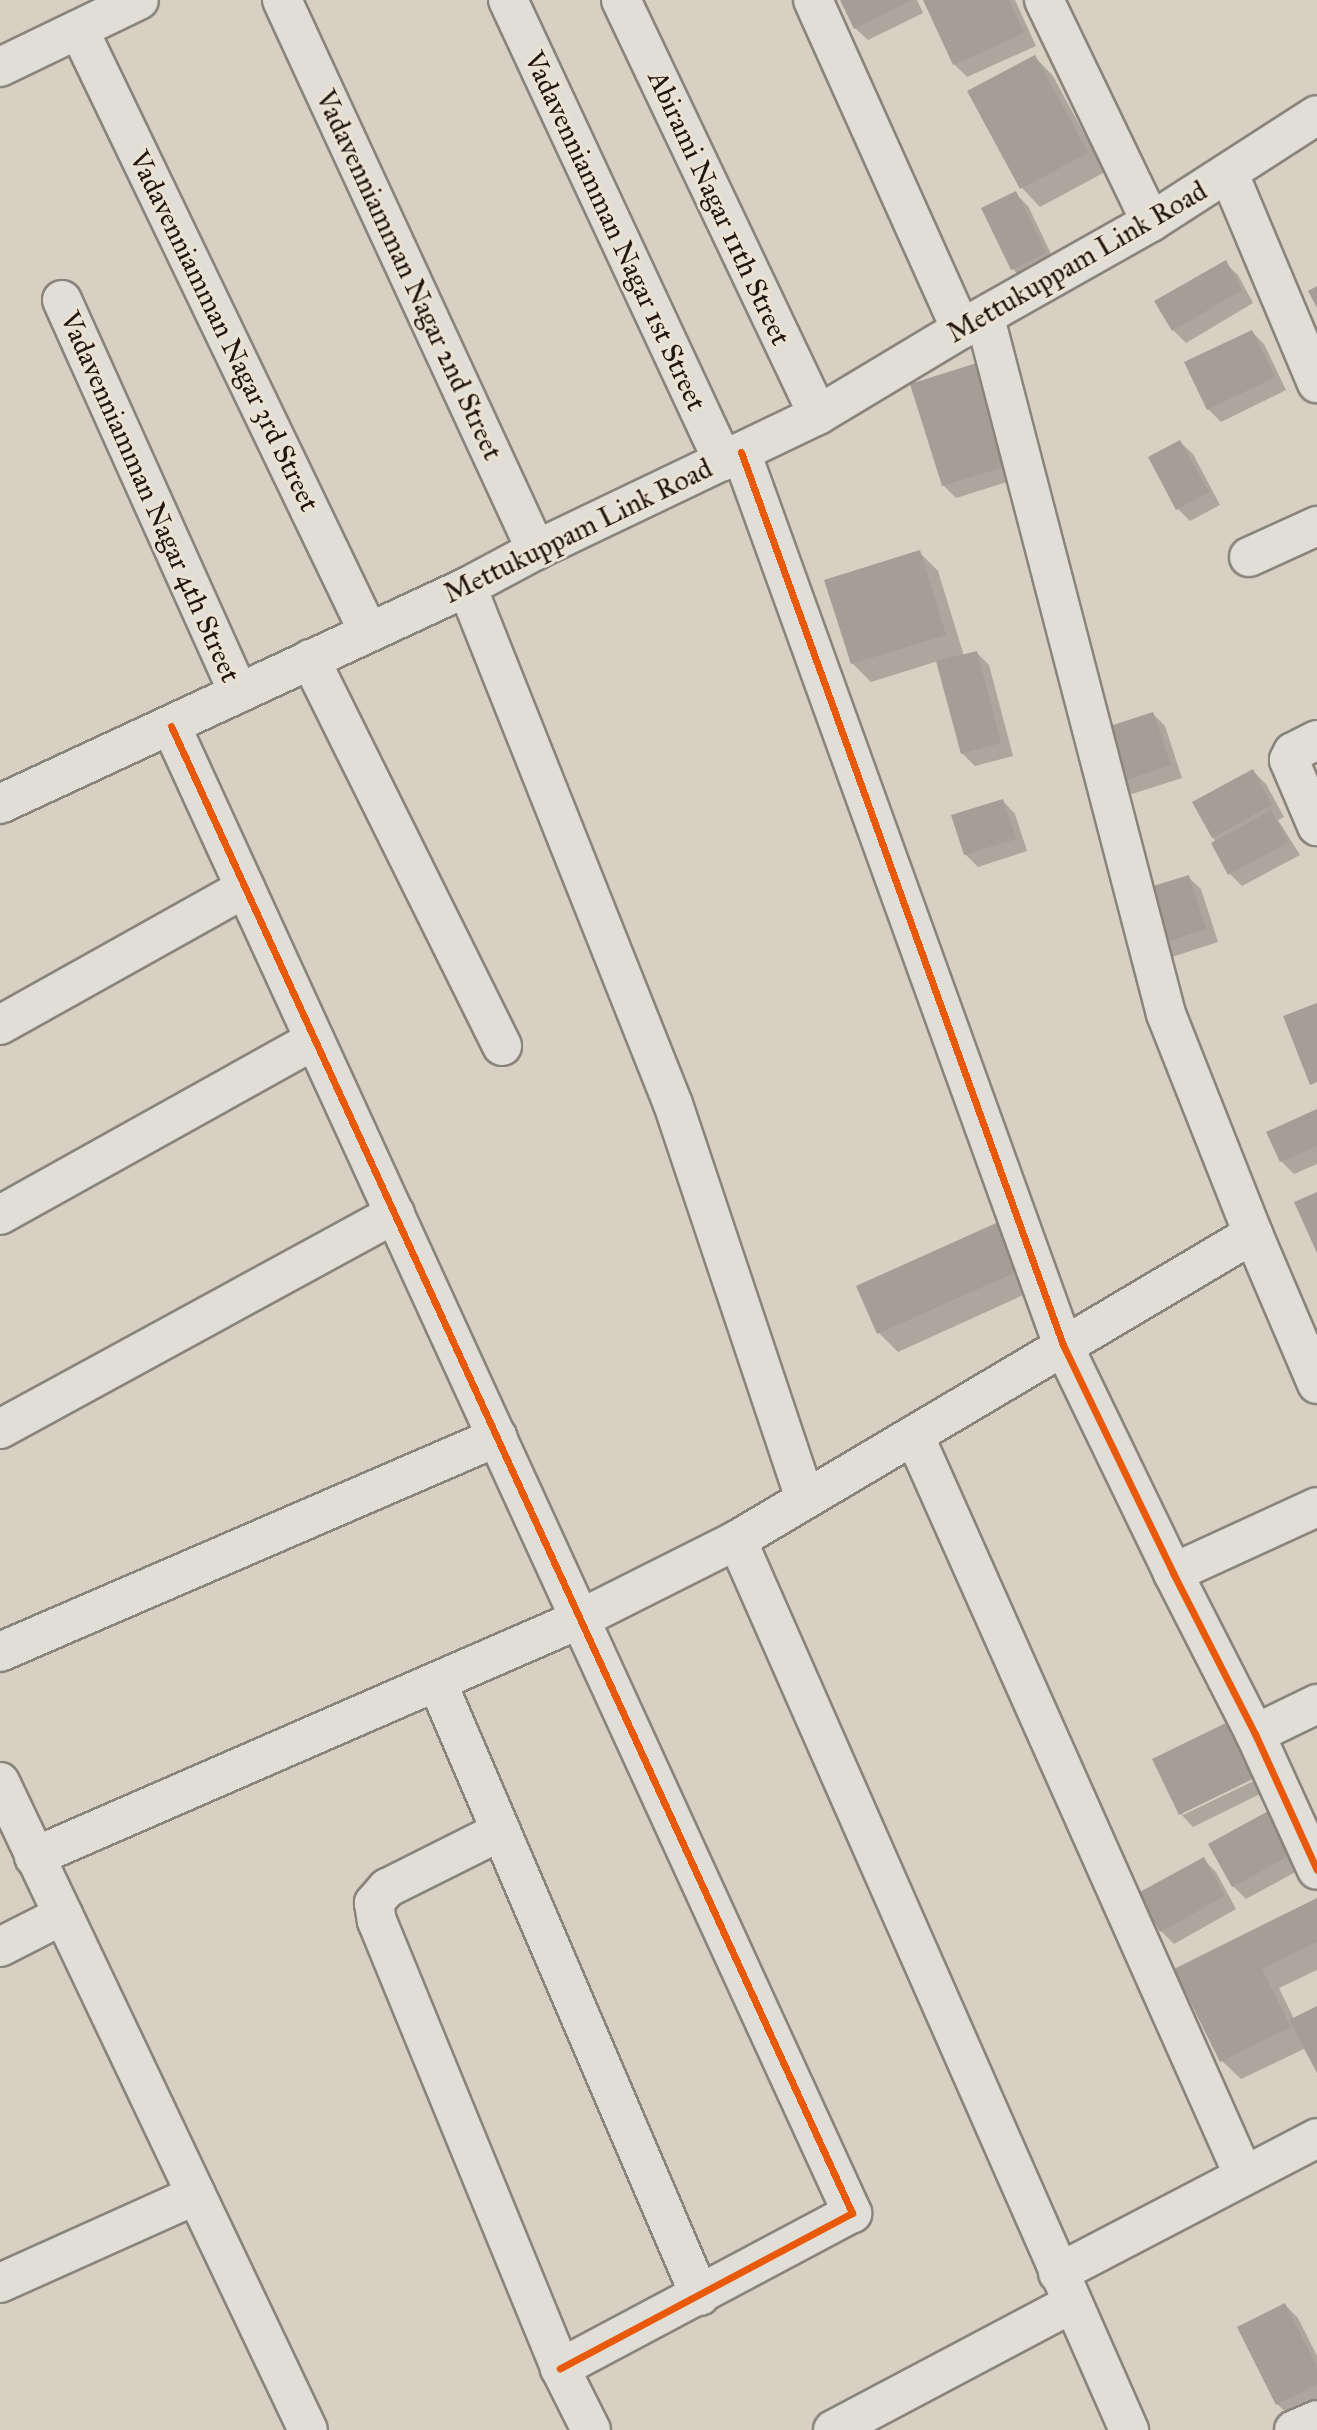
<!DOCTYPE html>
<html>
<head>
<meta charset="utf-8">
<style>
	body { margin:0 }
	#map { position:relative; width:1317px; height:2430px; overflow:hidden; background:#d7d0c3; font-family:"IM FELL Great Primer",serif }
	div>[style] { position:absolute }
	.shadow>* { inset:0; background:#0003 }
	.building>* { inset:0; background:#a49e96 }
	.roads { filter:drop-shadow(2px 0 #89847c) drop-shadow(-2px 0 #89847c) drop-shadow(0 2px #89847c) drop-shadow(0 -2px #89847c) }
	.minor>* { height:38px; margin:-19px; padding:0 19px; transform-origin:19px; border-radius:19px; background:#e1ded7 }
	.tertiary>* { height:38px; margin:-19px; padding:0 19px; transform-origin:19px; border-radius:19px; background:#e1ded7 }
	.cycleway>* { height:7px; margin:-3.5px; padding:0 3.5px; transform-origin:3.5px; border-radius:3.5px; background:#e8590c }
	span { translate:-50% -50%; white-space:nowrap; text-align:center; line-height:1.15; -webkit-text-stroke:6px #eae2d3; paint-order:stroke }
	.street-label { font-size:28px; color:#22140e }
</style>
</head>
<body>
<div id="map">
	<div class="shadow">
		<div style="clip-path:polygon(842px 0,917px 0,923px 13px,868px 40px,855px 28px)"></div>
		<div style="clip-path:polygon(925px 0,1015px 0,1036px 46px,967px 77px,954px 64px)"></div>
		<div style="clip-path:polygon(1035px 57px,1053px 76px,1105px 172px,1040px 207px,1022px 188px,970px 91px)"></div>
		<div style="clip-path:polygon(1015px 193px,1028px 206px,1057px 266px,1025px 282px,1013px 269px,983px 209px)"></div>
		<div style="clip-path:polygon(1225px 263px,1238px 275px,1253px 303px,1186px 343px,1173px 330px)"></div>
		<div style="clip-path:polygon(1252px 332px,1264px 344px,1286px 390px,1221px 422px,1208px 409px)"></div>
		<div style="clip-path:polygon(912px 385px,1023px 477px,956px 498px,943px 485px)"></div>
		<div style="clip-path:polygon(1180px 442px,1193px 454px,1220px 505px,1190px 521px,1178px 509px)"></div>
		<div style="clip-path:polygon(919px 552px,938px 571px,964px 656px,977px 653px,989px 665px,1013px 756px,975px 766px,962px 753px,938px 661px,871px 682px,852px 663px)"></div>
		<div style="clip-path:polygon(1153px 714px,1165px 726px,1182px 778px,1132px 794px,1120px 782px)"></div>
		<div style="clip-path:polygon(1253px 771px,1266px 784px,1284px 817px,1278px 820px,1300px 855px,1242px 886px,1230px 874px,1213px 837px)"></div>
		<div style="clip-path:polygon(1003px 801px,1015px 814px,1027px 851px,978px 867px,965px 854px)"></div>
		<div style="clip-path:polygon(1188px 877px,1201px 889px,1218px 942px,1172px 957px,1159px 944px)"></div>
		<div style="clip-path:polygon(1317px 1111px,1317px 1164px,1294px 1174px,1281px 1161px)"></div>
		<div style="clip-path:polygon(1021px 1241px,1043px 1286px,898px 1352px,879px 1333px,858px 1287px)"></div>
		<div style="clip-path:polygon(1155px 1760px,1183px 1815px,1262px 1777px,1268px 1790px,1193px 1827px,1181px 1814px)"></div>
		<div style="clip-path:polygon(1274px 1810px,1310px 1864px,1246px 1899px,1233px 1886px)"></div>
		<div style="clip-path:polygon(1203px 1859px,1216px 1872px,1236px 1909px,1174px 1944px,1161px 1931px)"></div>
		<div style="clip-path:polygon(1317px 1900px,1317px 1970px,1279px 1988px,1294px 2019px,1317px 2008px,1317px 2070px,1306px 2048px,1241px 2079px,1222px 2061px,1177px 1969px)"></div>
		<div style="clip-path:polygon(1285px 2305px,1298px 2318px,1317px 2356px,1317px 2403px,1290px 2416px,1277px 2404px)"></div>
	</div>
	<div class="building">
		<div style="clip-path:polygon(840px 0,912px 0,854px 29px)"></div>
		<div style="clip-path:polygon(923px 0,1009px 0,1024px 33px,953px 65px)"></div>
		<div style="clip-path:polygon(1035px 55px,1088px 153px,1020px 189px,967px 91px)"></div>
		<div style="clip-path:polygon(1016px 191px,1046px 253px,1011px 270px,981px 208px)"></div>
		<div style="clip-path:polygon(1226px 260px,1242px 290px,1172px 331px,1154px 301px)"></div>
		<div style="clip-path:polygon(1317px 286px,1317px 308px,1308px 291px)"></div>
		<div style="clip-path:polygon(1252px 330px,1275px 377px,1207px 410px,1184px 362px)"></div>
		<div style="clip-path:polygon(980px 362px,1011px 465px,942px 486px,910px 384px)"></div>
		<div style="clip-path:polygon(1180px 440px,1209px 492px,1176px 510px,1148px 457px)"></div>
		<div style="clip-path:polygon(920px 550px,946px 635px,851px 664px,824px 580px)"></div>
		<div style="clip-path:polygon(977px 651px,1001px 743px,961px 754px,936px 661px)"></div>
		<div style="clip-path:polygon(1153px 712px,1171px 765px,1118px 783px,1101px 729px)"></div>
		<div style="clip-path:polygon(1253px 769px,1272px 805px,1212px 838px,1192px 802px)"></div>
		<div style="clip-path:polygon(1003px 799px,1016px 839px,964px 855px,951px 815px)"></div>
		<div style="clip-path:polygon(1271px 810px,1288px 842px,1228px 875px,1211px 843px)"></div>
		<div style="clip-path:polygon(1189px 875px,1206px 929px,1157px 945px,1140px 890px)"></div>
		<div style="clip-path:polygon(1317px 1003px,1317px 1082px,1310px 1085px,1283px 1016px)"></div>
		<div style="clip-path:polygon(1317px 1109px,1317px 1146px,1280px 1162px,1266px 1132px)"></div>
		<div style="clip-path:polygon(1317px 1192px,1317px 1253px,1294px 1202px)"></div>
		<div style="clip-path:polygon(1003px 1220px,1025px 1268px,877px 1334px,856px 1286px)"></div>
		<div style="clip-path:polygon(1230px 1721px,1257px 1777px,1179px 1815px,1152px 1759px)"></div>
		<div style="clip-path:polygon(1274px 1808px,1298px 1851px,1232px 1887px,1208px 1844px)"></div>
		<div style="clip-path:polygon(1204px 1857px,1225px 1896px,1160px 1932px,1138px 1893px)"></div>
		<div style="clip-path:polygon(1317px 1898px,1317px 1942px,1262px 1969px,1291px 2027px,1220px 2062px,1174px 1969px)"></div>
		<div style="clip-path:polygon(1317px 2006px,1317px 2073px,1289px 2020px)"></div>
		<div style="clip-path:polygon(1285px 2303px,1317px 2366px,1317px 2384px,1276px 2405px,1237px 2327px)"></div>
	</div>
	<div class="roads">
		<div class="minor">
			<div style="left:282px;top:0;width:606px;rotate:65.21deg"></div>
			<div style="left:508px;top:0;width:509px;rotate:65deg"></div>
			<div style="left:621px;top:0;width:459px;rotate:64.6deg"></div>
			<div style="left:813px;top:0;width:361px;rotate:65.8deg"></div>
			<div style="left:1044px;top:0;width:246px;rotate:64.3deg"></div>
			<div style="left:79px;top:30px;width:667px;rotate:64.32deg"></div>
			<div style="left:0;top:67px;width:154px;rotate:-25.7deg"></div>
			<div style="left:1229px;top:174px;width:227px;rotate:67.2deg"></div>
			<div style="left:62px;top:300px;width:431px;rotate:65.8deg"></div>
			<div style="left:985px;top:318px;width:719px;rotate:75.42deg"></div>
			<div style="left:1166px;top:1014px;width:237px;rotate:68.4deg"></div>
			<div style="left:1253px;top:1234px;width:163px;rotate:66.9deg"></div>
			<div style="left:741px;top:452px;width:949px;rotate:70.17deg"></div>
			<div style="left:1063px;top:1345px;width:253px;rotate:64.2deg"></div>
			<div style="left:1173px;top:1573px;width:181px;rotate:63deg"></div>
			<div style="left:1255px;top:1734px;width:149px;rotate:65.5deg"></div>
			<div style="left:1249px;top:557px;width:75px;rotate:-24.5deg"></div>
			<div style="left:467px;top:587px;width:557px;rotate:68.28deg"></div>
			<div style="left:673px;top:1104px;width:416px;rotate:71.5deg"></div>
			<div style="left:310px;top:659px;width:432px;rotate:63.6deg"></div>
			<div style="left:171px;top:726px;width:1636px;rotate:65.39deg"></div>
			<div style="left:852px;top:2213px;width:331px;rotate:152deg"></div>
			<div style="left:1317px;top:740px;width:27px;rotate:153deg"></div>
			<div style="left:1293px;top:752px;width:9px;rotate:117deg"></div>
			<div style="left:1289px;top:760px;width:72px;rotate:67deg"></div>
			<div style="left:0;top:1025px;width:281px;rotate:-29.2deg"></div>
			<div style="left:0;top:1215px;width:360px;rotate:-29.1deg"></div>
			<div style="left:0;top:1429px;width:450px;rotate:-28.6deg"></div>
			<div style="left:914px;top:1435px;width:809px;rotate:66deg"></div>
			<div style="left:737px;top:1540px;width:973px;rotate:66.23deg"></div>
			<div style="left:1173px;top:1573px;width:158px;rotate:-24.6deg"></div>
			<div style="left:0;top:1652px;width:542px;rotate:-23.39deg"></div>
			<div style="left:437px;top:1682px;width:668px;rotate:66.81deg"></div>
			<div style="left:1255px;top:1734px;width:69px;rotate:-25.8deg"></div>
			<div style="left:0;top:1782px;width:717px;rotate:64.58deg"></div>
			<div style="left:501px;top:1831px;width:127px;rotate:153.4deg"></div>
			<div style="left:387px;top:1888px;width:20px;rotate:131deg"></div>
			<div style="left:374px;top:1903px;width:18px;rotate:81deg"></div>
			<div style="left:377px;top:1921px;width:483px;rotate:67.7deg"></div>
			<div style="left:560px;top:2368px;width:69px;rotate:63.4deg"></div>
			<div style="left:34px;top:1857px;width:596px;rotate:-23.55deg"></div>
			<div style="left:580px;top:1619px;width:176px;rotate:-26.7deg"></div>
			<div style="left:737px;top:1540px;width:600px;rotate:-30.67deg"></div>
			<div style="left:0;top:1947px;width:71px;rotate:-26.9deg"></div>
			<div style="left:1058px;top:2273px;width:292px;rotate:-27.5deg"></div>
			<div style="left:0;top:2283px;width:215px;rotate:-24.2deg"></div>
			<div style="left:833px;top:2430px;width:269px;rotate:-27.9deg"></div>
		</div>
		<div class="tertiary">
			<div style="left:0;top:804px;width:515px;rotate:-24.92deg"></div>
			<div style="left:467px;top:587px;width:78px;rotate:-28.2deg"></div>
			<div style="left:536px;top:550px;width:313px;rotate:-25.6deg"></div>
			<div style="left:818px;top:415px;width:167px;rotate:-31deg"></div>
			<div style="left:961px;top:329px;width:218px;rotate:-29.4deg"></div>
			<div style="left:1151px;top:222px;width:197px;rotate:-32.8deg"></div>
			<div style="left:1294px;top:2430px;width:25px;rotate:-23deg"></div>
		</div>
	</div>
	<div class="cycleway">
		<div style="left:741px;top:452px;width:949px;rotate:70.17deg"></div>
		<div style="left:1063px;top:1345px;width:253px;rotate:64.2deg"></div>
		<div style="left:1173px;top:1573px;width:181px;rotate:63deg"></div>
		<div style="left:1255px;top:1734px;width:149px;rotate:65.5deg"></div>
		<div style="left:171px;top:726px;width:1636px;rotate:65.39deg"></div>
		<div style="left:852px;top:2213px;width:331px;rotate:152deg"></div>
	</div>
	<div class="street-label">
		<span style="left:719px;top:208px;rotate:65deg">Abirami Nagar 11th Street</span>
		<span style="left:615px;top:231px;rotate:65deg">Vadavenniamman Nagar 1st Street</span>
		<span style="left:1077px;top:262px;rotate:-30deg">Mettukuppam Link Road</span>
		<span style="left:409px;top:275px;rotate:65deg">Vadavenniamman Nagar 2nd Street</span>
		<span style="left:224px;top:331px;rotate:64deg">Vadavenniamman Nagar 3rd Street</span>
		<span style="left:150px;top:497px;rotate:66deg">Vadavenniamman Nagar 4th Street</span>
		<span style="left:578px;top:531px;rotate:-26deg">Mettukuppam Link Road</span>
	</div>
</div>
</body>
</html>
